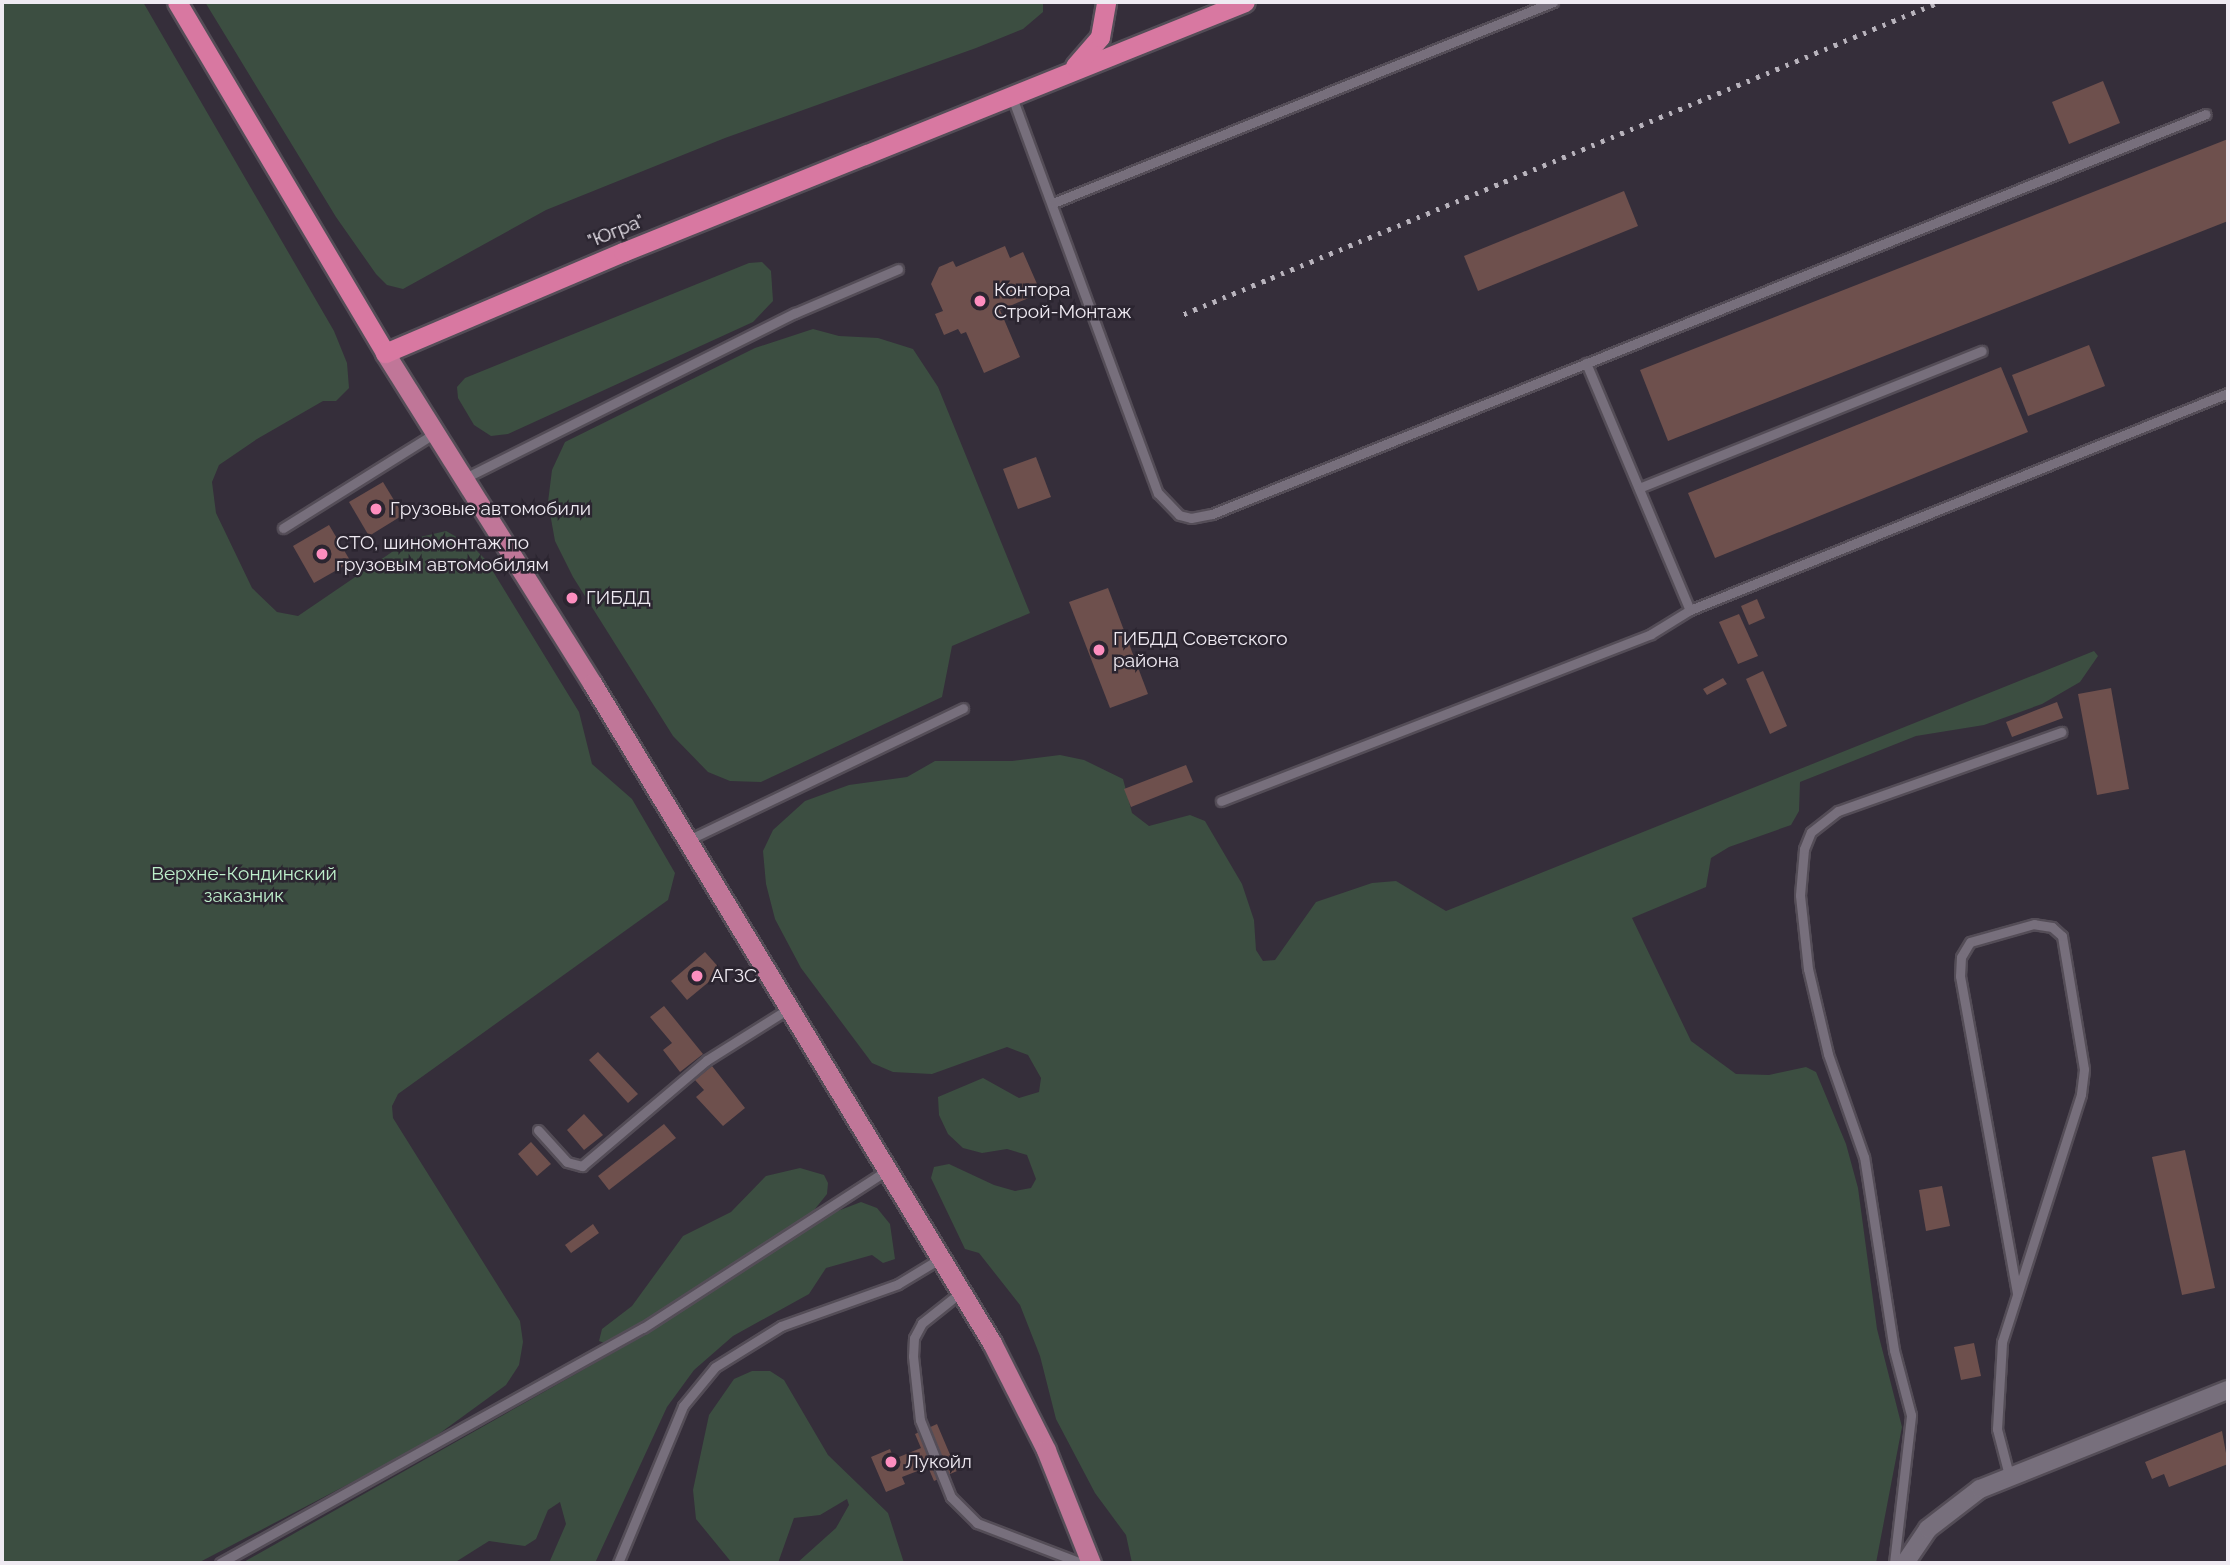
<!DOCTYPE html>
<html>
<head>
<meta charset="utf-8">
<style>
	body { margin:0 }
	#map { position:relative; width:2230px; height:1565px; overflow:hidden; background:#352e3a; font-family:Raleway,sans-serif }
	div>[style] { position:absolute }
	.green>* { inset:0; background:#3c4e41 }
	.building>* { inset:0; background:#6e504d }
	.roads { filter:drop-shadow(2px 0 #544d57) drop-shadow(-2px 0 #544d57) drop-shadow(0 2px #544d57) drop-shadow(0 -2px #544d57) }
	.service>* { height:9px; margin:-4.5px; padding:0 4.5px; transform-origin:4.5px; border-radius:4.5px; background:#776f7c }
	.minor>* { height:18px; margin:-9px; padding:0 9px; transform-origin:9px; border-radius:9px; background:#776f7c }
	.primary>* { height:19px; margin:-9.5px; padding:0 9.5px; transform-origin:9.5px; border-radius:9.5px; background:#c07698 }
	.trunk>* { height:19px; margin:-9.5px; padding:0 9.5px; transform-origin:9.5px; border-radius:9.5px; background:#d878a1 }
	.rail>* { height:5px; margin-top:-2.5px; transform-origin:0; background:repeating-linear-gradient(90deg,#b9b4bd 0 3.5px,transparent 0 10.5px) }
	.dots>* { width:19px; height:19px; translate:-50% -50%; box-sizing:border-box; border:4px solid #2b2530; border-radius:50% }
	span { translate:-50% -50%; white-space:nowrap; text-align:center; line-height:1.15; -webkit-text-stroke:5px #2b2530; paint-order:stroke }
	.street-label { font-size:19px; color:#efeaf2 }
	.poi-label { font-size:19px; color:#efeaf2 }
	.left { translate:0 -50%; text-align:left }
	.park-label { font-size:19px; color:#bdefcb }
	.frame { position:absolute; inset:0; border:4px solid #efeaf2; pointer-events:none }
</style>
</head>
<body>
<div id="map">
	<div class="green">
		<div style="clip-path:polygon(2px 2px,143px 2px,334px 331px,347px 363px,349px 388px,336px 401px,323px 401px,257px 439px,219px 465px,212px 482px,216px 513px,252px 588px,277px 612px,298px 616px,411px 539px,446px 531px,471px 545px,486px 560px,579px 712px,592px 764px,632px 799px,675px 873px,668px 900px,398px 1094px,392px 1106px,393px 1118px,520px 1321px,523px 1342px,519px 1365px,506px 1385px,425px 1444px,198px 1563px,2px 1563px)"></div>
		<div style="clip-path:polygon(205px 2px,1043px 2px,1043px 12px,1023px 29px,976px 48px,725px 138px,546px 210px,403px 289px,387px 285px,376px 274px,336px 217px)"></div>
		<div style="clip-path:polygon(762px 262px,771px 271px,773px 301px,753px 322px,508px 434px,491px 436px,474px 425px,458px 398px,457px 387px,465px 378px,749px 263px)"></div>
		<div style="clip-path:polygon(813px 329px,839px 336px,878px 338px,913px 349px,938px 387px,1030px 613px,952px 646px,942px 697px,761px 782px,730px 781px,708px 772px,673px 736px,573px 577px,555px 541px,548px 502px,552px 470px,565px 442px,755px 348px)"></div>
		<div style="clip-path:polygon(2094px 651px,2098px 656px,2080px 682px,2042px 704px,1984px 725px,1916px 736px,1800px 782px,1799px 811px,1791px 825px,1729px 847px,1711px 858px,1706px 887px,1632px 918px,1691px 1041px,1736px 1074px,1769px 1075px,1806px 1067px,1816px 1072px,1846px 1144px,1858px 1188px,1877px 1329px,1902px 1427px,1876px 1563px,1132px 1563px,1126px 1535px,1095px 1493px,1056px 1419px,1040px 1356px,1020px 1305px,979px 1253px,965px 1249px,931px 1178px,934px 1167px,949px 1164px,994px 1185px,1015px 1191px,1031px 1188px,1036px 1179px,1027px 1155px,1007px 1149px,982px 1153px,963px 1148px,948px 1134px,939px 1115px,938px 1097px,983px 1078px,1019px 1098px,1039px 1092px,1041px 1078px,1028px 1055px,1007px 1047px,932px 1074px,893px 1072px,872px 1063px,801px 968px,775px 919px,766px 884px,763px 851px,773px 830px,805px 801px,849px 785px,907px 777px,935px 761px,1012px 761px,1060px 755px,1084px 760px,1123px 779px,1132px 813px,1149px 826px,1190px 815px,1205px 821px,1242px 884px,1254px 920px,1256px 950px,1263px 961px,1275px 960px,1316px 902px,1372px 883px,1396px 881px,1446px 911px)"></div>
		<div style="clip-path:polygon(800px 1168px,824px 1175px,828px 1183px,827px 1194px,811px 1214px,642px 1324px,607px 1344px,599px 1341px,602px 1329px,632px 1306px,683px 1236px,731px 1212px,766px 1176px)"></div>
		<div style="clip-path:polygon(861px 1202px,877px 1208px,890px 1224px,895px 1259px,883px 1263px,872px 1255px,826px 1268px,809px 1294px,733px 1336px,694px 1370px,667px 1407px,595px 1563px,549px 1563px,566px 1524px,560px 1502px,548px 1510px,536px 1539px,525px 1546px,489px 1541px,454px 1563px,242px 1563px,648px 1333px,835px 1212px)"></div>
		<div style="clip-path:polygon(752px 1371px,770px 1371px,784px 1380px,828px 1455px,888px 1513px,904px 1563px,797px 1563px,836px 1528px,849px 1505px,847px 1499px,820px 1515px,794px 1518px,778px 1563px,732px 1563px,696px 1519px,693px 1490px,709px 1415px,734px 1379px)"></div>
	</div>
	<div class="building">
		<div style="clip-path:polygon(2103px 81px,2120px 123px,2069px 144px,2052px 102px)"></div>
		<div style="clip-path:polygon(2228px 139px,2228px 221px,1668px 441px,1640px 370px)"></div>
		<div style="clip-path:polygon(1624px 191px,1638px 226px,1478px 291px,1464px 256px)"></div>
		<div style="clip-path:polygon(1005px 246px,1010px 258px,1023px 252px,1041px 293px,1000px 310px,1020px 357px,984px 373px,966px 332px,961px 334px,958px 329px,944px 335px,935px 314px,943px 311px,931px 284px,939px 267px,953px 261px,956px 267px)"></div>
		<div style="clip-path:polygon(2089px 345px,2105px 386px,2028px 416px,2012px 375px)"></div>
		<div style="clip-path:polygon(2001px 367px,2028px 432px,1715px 558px,1688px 493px)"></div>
		<div style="clip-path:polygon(1036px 457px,1051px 497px,1018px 509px,1003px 469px)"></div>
		<div style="clip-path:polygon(383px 482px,403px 515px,369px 536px,349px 502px)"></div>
		<div style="clip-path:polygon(329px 525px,351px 562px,314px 583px,293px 546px)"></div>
		<div style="clip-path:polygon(1108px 588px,1148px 694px,1110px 708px,1069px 602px)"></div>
		<div style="clip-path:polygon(1757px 599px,1765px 618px,1749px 625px,1741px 606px)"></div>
		<div style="clip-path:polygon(1739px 614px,1758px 656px,1738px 664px,1719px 622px)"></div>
		<div style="clip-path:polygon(1763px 671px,1787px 726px,1770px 734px,1746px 679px)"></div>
		<div style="clip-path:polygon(1723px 678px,1727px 684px,1707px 695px,1703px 689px)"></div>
		<div style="clip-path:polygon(2111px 688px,2129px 789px,2097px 795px,2078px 694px)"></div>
		<div style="clip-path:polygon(2057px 702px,2063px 718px,2012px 737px,2006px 722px)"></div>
		<div style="clip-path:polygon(1186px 765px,1193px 782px,1131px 807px,1124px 789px)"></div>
		<div style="clip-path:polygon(705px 952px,722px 971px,687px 1000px,671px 981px)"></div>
		<div style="clip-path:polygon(664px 1006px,703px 1054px,680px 1072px,663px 1050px,672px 1043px,650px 1017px)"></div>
		<div style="clip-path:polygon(598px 1052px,638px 1094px,628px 1103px,589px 1060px)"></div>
		<div style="clip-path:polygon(712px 1066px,745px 1108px,723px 1126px,696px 1097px,704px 1090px,695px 1080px)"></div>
		<div style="clip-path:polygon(584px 1114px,603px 1135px,584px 1150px,567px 1130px)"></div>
		<div style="clip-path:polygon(664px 1124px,676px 1138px,609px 1190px,598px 1176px)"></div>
		<div style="clip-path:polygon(531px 1142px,551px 1164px,537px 1176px,518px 1154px)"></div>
		<div style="clip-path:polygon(2185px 1150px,2215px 1288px,2182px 1295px,2152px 1157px)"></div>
		<div style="clip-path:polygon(1942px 1186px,1950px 1226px,1926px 1231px,1919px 1190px)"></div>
		<div style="clip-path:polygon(593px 1224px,599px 1233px,571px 1253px,565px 1245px)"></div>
		<div style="clip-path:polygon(1974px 1343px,1981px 1376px,1961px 1380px,1954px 1347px)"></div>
		<div style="clip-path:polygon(937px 1424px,957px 1471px,934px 1481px,928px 1467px,902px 1477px,905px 1484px,886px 1492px,871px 1457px,890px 1449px,894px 1459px,921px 1448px,915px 1434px)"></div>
		<div style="clip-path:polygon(2222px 1431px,2228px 1464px,2169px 1487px,2164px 1474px,2152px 1479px,2145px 1462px)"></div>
	</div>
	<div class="roads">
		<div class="service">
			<div style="left:1012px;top:97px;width:422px;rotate:69.8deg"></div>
			<div style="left:1158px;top:493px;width:30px;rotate:46deg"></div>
			<div style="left:1179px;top:515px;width:12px;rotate:14deg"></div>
			<div style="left:1191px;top:518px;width:21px;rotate:-11deg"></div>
			<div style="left:1212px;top:514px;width:1071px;rotate:-21.92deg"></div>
			<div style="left:1053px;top:203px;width:539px;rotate:-21.9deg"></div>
			<div style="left:1586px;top:363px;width:268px;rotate:67.2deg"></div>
			<div style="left:463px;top:479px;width:371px;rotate:-26.6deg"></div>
			<div style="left:795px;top:313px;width:112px;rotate:-23.1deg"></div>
			<div style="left:1639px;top:488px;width:369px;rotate:-21.8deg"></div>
			<div style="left:283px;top:528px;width:179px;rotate:-32deg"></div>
			<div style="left:1221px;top:801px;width:461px;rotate:-21.2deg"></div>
			<div style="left:1651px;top:634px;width:46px;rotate:-31.6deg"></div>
			<div style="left:1690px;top:610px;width:580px;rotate:-21.97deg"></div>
			<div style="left:688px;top:840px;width:305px;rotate:-25.6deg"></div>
			<div style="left:538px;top:1130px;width:43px;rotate:47.8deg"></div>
			<div style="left:567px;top:1162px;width:16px;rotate:15deg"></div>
			<div style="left:582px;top:1166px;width:164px;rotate:-40.3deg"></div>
			<div style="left:707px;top:1060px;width:96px;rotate:-32.2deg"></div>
			<div style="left:961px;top:1292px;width:50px;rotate:141.5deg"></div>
			<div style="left:922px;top:1323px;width:17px;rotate:118deg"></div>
			<div style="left:914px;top:1338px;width:18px;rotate:93deg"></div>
			<div style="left:913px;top:1356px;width:64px;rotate:83.8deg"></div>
			<div style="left:920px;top:1420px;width:83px;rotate:68.1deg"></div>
			<div style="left:951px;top:1497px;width:37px;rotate:45deg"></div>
			<div style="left:977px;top:1523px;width:111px;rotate:21deg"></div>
			<div style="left:2009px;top:1475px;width:48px;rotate:-104.6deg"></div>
			<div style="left:1997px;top:1429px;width:87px;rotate:-86.7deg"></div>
			<div style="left:2002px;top:1342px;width:260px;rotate:-72.3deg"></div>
			<div style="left:2081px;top:1094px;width:25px;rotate:-83deg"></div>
			<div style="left:2084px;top:1069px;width:135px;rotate:-99.4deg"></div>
			<div style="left:2062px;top:936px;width:13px;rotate:-138deg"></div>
			<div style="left:2052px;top:927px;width:18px;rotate:-171deg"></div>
			<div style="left:2034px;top:924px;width:66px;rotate:164.3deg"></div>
			<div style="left:1970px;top:942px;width:17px;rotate:121deg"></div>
			<div style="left:1961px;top:957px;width:19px;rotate:93deg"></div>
			<div style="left:1960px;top:976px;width:323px;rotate:79.8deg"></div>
			<div style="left:220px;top:1563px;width:484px;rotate:-29.1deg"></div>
			<div style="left:643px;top:1328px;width:291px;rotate:-32.9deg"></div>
			<div style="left:618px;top:1563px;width:170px;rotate:-67.5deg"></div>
			<div style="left:683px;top:1406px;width:50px;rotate:-50.6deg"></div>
			<div style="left:715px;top:1367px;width:78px;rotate:-31.8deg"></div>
			<div style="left:781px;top:1326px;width:124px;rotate:-19.7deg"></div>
			<div style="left:898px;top:1284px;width:50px;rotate:-31.2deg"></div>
			<div style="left:1894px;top:1563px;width:149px;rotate:-83.4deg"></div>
			<div style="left:1911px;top:1415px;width:67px;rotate:-104.7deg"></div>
			<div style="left:1894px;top:1350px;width:195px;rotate:-98.8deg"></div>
			<div style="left:1864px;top:1157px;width:109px;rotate:-109.3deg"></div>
			<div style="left:1828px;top:1054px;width:87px;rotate:-103.2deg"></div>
			<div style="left:1808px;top:969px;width:74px;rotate:-96.2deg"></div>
			<div style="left:1800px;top:895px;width:46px;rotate:-85deg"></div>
			<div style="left:1804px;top:849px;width:18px;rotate:-68deg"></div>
			<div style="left:1811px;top:832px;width:34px;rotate:-38deg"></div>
			<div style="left:1838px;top:811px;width:237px;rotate:-19.5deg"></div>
		</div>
		<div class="minor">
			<div style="left:1905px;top:1563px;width:41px;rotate:-55.9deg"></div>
			<div style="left:1928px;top:1529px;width:66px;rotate:-37.6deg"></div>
			<div style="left:1980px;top:1489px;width:267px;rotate:-21.8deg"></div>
		</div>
		<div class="primary">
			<div style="left:385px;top:353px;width:390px;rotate:57.9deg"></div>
			<div style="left:592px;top:683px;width:772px;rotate:58.78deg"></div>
			<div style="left:992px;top:1343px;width:120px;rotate:63.2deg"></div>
			<div style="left:1046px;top:1450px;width:122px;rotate:68.3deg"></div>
		</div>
		<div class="trunk">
			<div style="left:177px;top:2px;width:408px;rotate:59.3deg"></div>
			<div style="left:385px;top:353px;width:259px;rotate:-23deg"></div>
			<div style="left:623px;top:252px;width:670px;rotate:-21.9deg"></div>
			<div style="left:1075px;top:66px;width:38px;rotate:-49deg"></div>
			<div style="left:1100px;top:37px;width:36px;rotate:-80deg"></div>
		</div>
	</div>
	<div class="rail">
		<div style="left:1184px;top:314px;width:817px;rotate:-22.45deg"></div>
	</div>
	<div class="dots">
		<div style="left:980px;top:301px;background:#fd8ebf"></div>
		<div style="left:376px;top:509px;background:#fd8ebf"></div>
		<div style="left:322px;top:554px;background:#fd8ebf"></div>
		<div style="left:572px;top:598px;background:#fd8ebf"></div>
		<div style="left:1099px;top:650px;background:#fd8ebf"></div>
		<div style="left:697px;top:976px;background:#fd8ebf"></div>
		<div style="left:891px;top:1462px;background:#fd8ebf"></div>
	</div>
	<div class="street-label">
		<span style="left:616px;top:231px;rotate:-22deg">"Югра"</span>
	</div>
	<div class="poi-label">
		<span class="left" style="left:994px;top:301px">Контора<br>Строй-Монтаж</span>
		<span class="left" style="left:390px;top:509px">Грузовые автомобили</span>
		<span class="left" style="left:336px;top:554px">СТО, шиномонтаж по<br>грузовым автомобилям</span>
		<span class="left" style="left:586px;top:598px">ГИБДД</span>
		<span class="left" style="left:1113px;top:650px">ГИБДД Советского<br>района</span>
		<span class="left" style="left:711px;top:976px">АГЗС</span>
		<span class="left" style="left:905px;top:1462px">Лукойл</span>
	</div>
	<div class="park-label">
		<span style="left:244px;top:885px">Верхне-Кондинский<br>заказник</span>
	</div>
	<div class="frame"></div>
</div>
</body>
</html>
